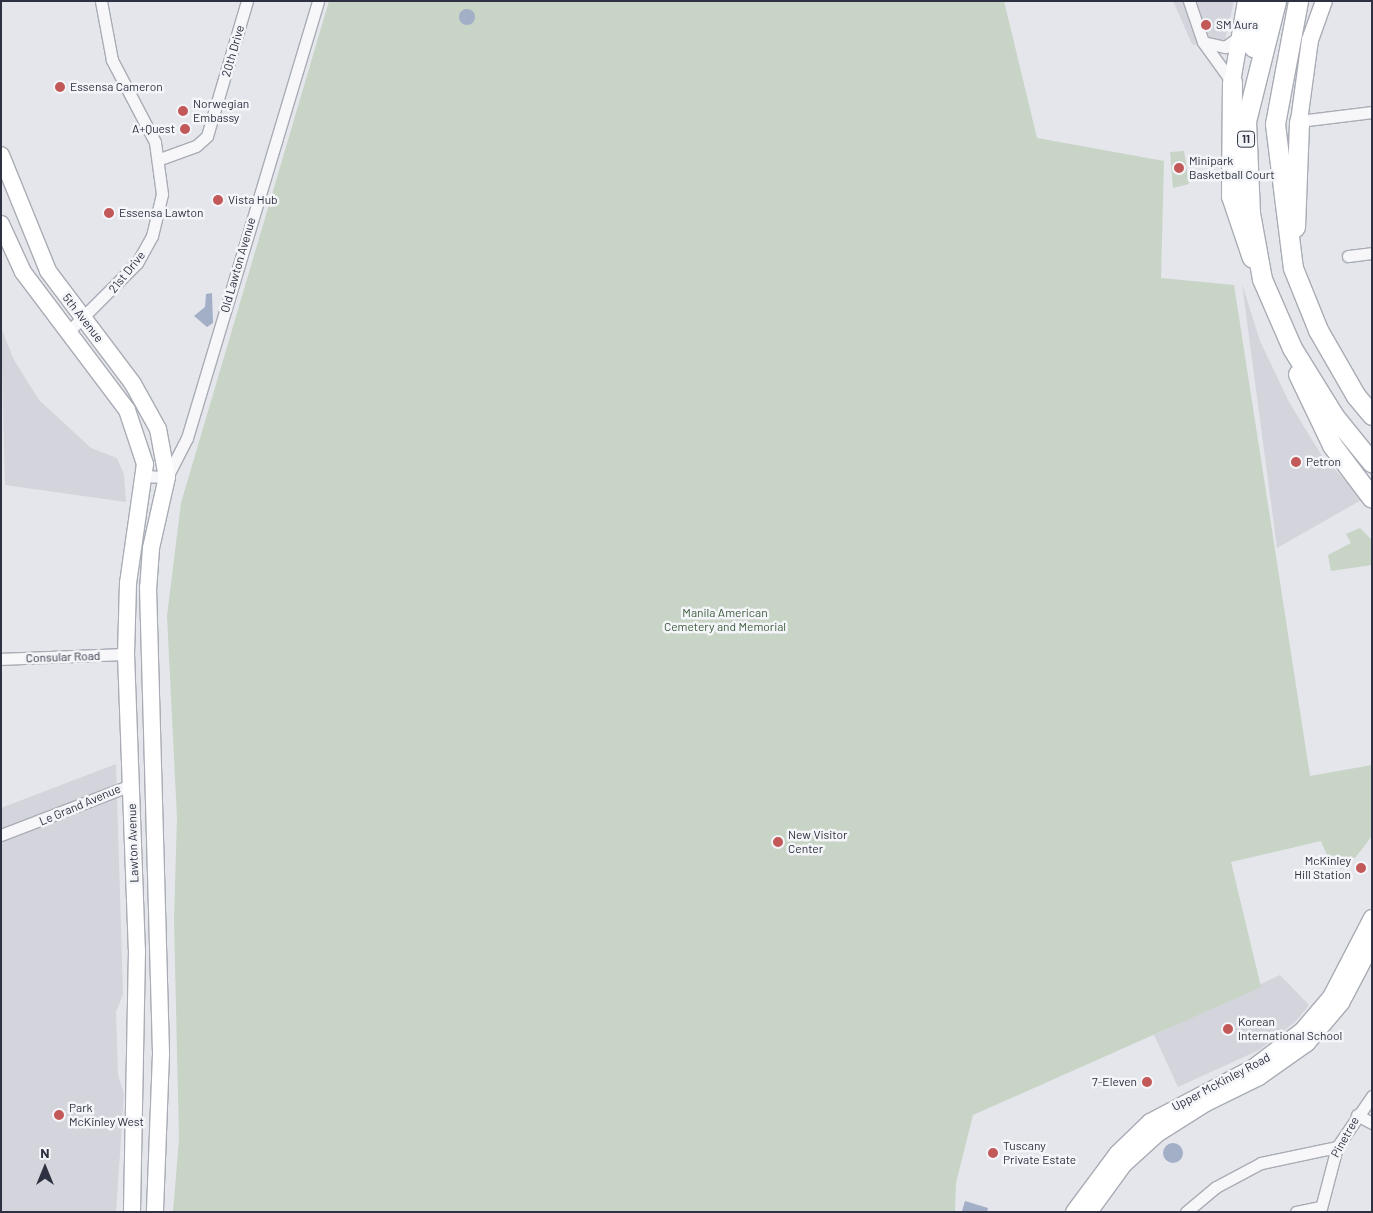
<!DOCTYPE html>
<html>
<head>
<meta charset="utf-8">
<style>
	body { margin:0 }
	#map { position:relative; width:1373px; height:1213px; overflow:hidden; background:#e4e6eb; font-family:Barlow,sans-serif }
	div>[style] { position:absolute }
	.built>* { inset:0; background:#d3d4dc }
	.green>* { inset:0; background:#c7d4c6 }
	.water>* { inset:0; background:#a3afc7 }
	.round { border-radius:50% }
	.roads { filter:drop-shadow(1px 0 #a9acb5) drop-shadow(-1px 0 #a9acb5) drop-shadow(0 1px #a9acb5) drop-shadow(0 -1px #a9acb5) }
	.street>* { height:11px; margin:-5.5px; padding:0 5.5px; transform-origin:5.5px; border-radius:5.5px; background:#f7f7f9 }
	.secondary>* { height:16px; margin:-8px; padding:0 8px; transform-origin:8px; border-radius:8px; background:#fff }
	.primary>* { height:19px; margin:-9.5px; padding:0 9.5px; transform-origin:9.5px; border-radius:9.5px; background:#fff }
	.dots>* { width:14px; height:14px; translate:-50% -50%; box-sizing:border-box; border:2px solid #f4f5f8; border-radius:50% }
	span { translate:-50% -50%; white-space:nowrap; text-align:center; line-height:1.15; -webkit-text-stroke:5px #f4f5f8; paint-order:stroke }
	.shield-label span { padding:1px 4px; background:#f4f5f8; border:1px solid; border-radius:4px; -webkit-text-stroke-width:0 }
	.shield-label { font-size:11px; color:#2d3141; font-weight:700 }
	.poi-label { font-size:12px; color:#2d3141 }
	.left { translate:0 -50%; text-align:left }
	.right { translate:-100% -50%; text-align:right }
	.street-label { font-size:12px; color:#2d3141 }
	.park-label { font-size:12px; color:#3d5c3c }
	.frame { position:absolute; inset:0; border:2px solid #2d3141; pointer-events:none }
	.north { position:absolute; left:20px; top:1143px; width:50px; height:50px; -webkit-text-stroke:4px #f4f5f8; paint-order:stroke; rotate:0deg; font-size:14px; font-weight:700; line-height:20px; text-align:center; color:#2d3141 }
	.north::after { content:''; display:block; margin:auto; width:18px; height:22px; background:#2d3141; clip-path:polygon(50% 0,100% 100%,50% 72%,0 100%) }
</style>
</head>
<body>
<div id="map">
	<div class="built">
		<div style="clip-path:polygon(1173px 1px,1234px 1px,1222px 53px,1192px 44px)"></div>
		<div style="clip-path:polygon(1242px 284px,1260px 341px,1289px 402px,1322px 456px,1363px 499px,1277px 548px)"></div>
		<div style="clip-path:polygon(1px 328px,14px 360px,39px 400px,91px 448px,117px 458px,124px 475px,126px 502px,5px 485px)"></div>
		<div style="clip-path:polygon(116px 764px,123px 994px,116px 1012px,118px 1075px,124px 1094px,116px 1212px,1px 1212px,1px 808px)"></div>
		<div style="clip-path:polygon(1280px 975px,1309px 1005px,1295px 1022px,1259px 1050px,1178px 1087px,1154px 1035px)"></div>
	</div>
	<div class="green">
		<div style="clip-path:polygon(329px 1px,1004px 1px,1037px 138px,1164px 161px,1161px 278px,1234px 285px,1310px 776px,1372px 765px,1372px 836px,1355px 858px,1327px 855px,1321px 841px,1231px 862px,1261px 987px,973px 1115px,956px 1183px,955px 1212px,173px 1212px,179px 1139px,174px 919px,177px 818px,167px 616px,181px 503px)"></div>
		<div style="clip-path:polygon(1184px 151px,1189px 184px,1173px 188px,1170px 152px)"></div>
		<div style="clip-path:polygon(1360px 528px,1372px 540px,1372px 565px,1331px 571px,1328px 555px,1351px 543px,1346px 534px)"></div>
	</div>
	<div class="water">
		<div class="round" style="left:459px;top:9px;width:16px;height:16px"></div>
		<div style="clip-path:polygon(212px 293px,213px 323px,207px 327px,194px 316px,205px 307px,206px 294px)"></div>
		<div class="round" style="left:1163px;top:1143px;width:20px;height:20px"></div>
		<div style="clip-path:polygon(965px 1201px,988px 1208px,987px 1212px,962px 1211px)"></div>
	</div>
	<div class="roads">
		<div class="street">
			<div style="left:1189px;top:1px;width:43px;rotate:71.1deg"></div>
			<div style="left:1203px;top:42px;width:49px;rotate:54.1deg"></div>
			<div style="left:1203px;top:42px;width:23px;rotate:13deg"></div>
			<div style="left:1225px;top:47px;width:17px;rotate:-36deg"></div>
			<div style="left:1299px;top:121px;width:74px;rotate:-7deg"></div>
			<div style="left:160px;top:159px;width:38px;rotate:-20deg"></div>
			<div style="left:196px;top:146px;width:15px;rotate:-42deg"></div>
			<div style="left:207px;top:136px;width:141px;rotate:-73.5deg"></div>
			<div style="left:1348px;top:256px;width:24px;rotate:-7deg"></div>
			<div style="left:68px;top:332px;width:98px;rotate:-45deg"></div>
			<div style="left:137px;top:263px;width:31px;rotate:-61deg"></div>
			<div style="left:152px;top:236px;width:43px;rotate:-76.6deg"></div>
			<div style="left:162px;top:194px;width:52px;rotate:-97.7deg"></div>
			<div style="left:155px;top:142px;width:93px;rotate:-117.7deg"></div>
			<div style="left:112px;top:60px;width:60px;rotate:-100.6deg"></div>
			<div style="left:145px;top:476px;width:22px;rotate:3deg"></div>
			<div style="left:167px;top:477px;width:44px;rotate:-62.9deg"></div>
			<div style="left:187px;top:438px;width:456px;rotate:-73.3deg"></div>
			<div style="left:1px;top:659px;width:125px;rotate:-2.3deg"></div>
			<div style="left:1px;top:835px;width:139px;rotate:-21deg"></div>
			<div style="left:1357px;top:1115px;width:17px;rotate:28deg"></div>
			<div style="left:1186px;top:1212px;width:39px;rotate:-40deg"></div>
			<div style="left:1216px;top:1187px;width:51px;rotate:-28.1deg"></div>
			<div style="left:1261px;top:1163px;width:78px;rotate:-11.9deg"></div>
			<div style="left:1296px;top:1212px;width:25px;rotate:-12deg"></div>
			<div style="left:1320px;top:1212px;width:67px;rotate:-75.3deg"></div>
			<div style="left:1337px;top:1147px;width:62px;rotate:-55.5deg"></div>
		</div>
		<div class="secondary">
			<div style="left:1232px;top:82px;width:82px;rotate:-80.2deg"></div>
			<div style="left:1299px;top:121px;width:82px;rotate:-82.3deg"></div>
			<div style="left:1310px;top:40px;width:41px;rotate:-70.3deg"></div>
			<div style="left:1px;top:155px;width:125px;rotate:67.9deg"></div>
			<div style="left:48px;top:271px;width:141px;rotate:53deg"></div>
			<div style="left:133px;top:384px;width:51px;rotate:60.9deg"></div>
			<div style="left:158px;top:429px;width:49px;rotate:79.4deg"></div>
			<div style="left:167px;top:477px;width:73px;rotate:102.7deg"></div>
			<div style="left:151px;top:548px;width:39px;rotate:94deg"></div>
			<div style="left:148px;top:587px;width:467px;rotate:88.4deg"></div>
			<div style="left:161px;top:1054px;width:158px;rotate:92.2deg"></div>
			<div style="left:1px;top:224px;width:53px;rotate:65.4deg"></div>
			<div style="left:23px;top:272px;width:173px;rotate:53deg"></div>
			<div style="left:127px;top:410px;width:57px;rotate:71.6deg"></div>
			<div style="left:145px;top:464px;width:120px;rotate:98.1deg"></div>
			<div style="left:128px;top:583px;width:71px;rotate:91.6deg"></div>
			<div style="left:126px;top:654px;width:296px;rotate:87.9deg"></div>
			<div style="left:137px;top:950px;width:262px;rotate:91.1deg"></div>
			<div style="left:1074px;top:1212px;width:72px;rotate:-53.4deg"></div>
			<div style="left:1117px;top:1154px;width:46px;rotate:-44.1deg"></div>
			<div style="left:1150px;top:1122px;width:116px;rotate:-27.7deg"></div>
			<div style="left:1253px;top:1068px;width:61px;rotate:-37.1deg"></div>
			<div style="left:1302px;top:1031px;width:45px;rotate:-49.5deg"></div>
			<div style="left:1331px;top:997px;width:89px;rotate:-62.6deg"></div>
			<div style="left:1089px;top:1212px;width:59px;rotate:-53.9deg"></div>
			<div style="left:1124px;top:1164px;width:45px;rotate:-42.3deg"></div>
			<div style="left:1157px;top:1134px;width:58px;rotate:-32.3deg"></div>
			<div style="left:1206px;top:1103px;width:59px;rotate:-26.1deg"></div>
			<div style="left:1259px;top:1077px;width:59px;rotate:-35.3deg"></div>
			<div style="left:1307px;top:1043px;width:52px;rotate:-49.6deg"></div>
			<div style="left:1341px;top:1003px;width:67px;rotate:-62.3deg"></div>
		</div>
		<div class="primary">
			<div style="left:1276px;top:1px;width:124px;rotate:104deg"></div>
			<div style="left:1246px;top:121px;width:92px;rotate:87.5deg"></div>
			<div style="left:1250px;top:213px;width:67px;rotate:79.7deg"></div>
			<div style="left:1262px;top:279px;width:75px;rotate:66.5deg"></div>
			<div style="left:1292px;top:348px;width:80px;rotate:58.3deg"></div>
			<div style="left:1334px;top:416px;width:60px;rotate:51deg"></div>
			<div style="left:1298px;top:1px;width:125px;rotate:100.6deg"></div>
			<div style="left:1275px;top:124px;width:145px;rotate:82.9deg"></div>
			<div style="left:1293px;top:268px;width:67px;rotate:68deg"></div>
			<div style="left:1318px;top:330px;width:76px;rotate:60.1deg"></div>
			<div style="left:1356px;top:396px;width:25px;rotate:50deg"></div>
			<div style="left:1253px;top:47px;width:47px;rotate:-81.3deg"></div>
			<div style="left:1232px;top:82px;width:114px;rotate:90.5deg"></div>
			<div style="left:1231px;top:196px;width:65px;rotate:71.3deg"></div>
			<div style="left:1295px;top:227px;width:106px;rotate:-87.8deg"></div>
			<div style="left:1298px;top:374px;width:79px;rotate:64.4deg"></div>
			<div style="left:1332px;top:445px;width:66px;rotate:53deg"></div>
		</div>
	</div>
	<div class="dots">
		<div style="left:1206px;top:25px;background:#c25857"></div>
		<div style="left:60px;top:87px;background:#c25857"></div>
		<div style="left:183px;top:111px;background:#c25857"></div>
		<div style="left:185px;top:129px;background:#c25857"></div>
		<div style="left:1179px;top:168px;background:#c25857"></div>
		<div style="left:218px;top:200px;background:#c25857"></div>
		<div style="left:109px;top:213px;background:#c25857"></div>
		<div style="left:1296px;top:462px;background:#c25857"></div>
		<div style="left:778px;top:842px;background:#c25857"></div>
		<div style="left:1361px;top:868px;background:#c25857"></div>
		<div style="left:1228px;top:1029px;background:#c25857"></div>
		<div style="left:1147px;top:1082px;background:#c25857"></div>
		<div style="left:59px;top:1115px;background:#c25857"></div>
		<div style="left:993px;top:1153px;background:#c25857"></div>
	</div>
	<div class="shield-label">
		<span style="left:1246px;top:139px">11</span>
	</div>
	<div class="poi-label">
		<span class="left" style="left:1216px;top:25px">SM Aura</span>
		<span class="left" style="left:70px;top:87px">Essensa Cameron</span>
		<span class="left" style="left:193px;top:111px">Norwegian<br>Embassy</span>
		<span class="right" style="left:175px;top:129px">A+Quest</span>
		<span class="left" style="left:1189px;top:168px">Minipark<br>Basketball Court</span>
		<span class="left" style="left:228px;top:200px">Vista Hub</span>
		<span class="left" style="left:119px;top:213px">Essensa Lawton</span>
		<span class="left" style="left:1306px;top:462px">Petron</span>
		<span class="left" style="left:788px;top:842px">New Visitor<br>Center</span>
		<span class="right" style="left:1351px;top:868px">McKinley<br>Hill Station</span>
		<span class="left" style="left:1238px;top:1029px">Korean<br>International School</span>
		<span class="right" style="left:1137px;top:1082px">7-Eleven</span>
		<span class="left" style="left:69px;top:1115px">Park<br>McKinley West</span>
		<span class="left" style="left:1003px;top:1153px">Tuscany<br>Private Estate</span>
	</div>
	<div class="street-label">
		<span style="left:233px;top:51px;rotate:-74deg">20th Drive</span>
		<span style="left:238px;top:265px;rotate:-74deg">Old Lawton Avenue</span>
		<span style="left:127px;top:272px;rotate:-51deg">21st Drive</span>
		<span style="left:83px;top:318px;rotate:52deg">5th Avenue</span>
		<span style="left:63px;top:657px;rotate:-2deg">Consular Road</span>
		<span style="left:80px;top:805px;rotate:-23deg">Le Grand Avenue</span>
		<span style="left:133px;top:843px;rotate:-92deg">Lawton Avenue</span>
		<span style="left:1221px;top:1082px;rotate:-28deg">Upper McKinley Road</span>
		<span style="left:1345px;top:1137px;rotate:-61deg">Pinetree</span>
	</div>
	<div class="park-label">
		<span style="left:725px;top:620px">Manila American<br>Cemetery and Memorial</span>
	</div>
	<div class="frame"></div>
	<div class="north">N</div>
</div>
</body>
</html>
